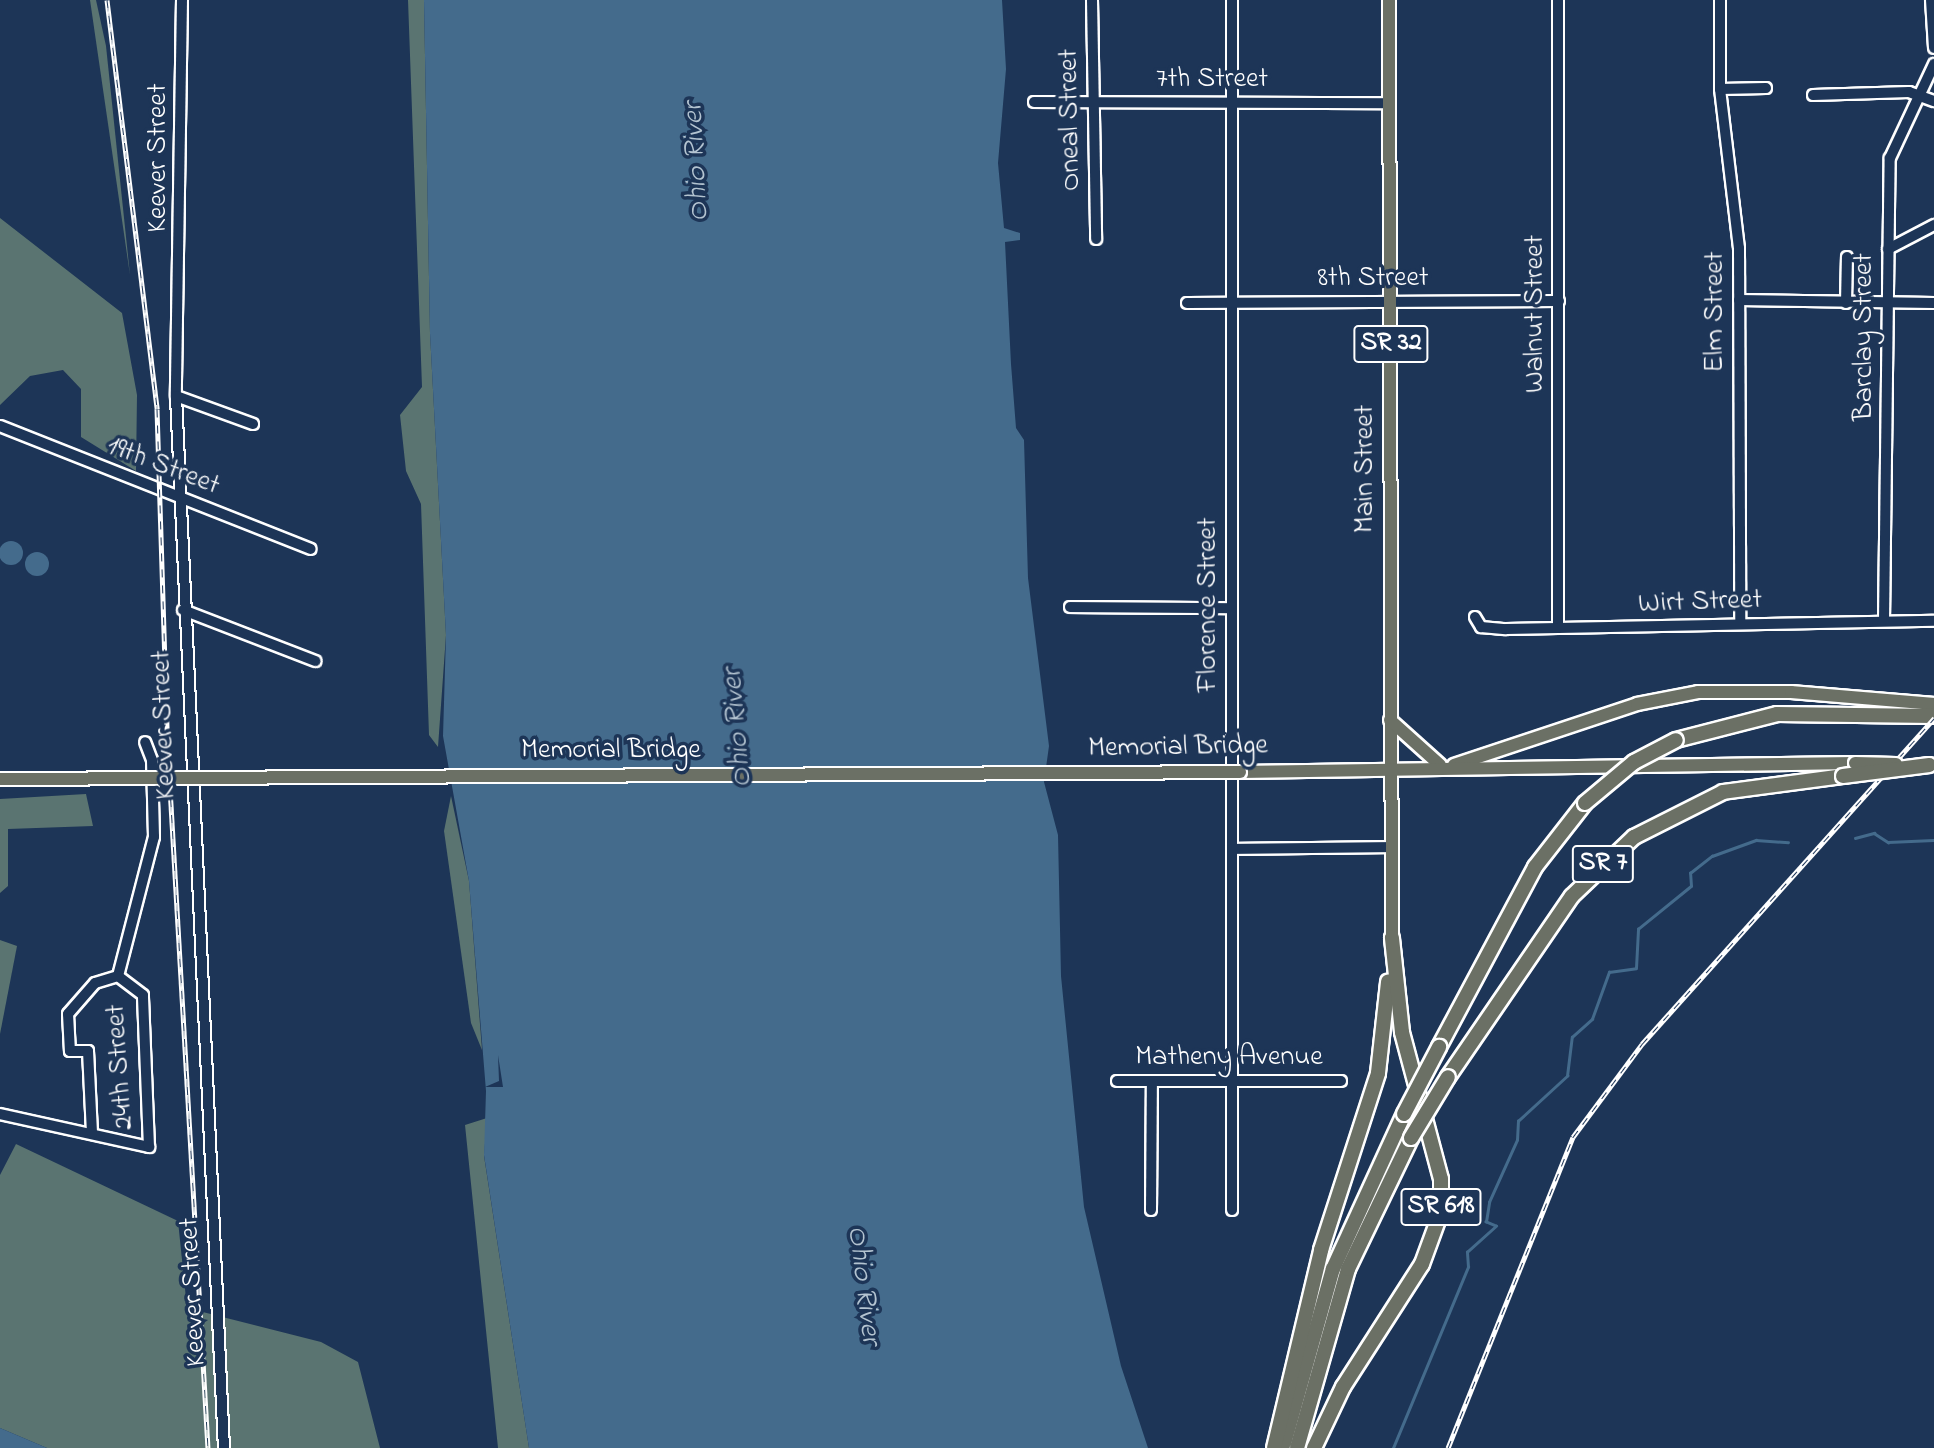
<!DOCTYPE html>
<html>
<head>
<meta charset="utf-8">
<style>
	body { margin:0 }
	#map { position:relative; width:1934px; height:1448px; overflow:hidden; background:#1d3557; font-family:"Indie Flower",sans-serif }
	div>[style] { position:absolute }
	.green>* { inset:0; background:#5a7471 }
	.water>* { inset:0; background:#446b8c }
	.round { border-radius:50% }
	.pier>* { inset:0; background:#1d3557 }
	.stream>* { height:2.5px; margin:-1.25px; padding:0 1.25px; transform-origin:1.25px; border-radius:1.25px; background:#446b8c }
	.roads { filter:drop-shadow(2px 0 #fff) drop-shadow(-2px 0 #fff) drop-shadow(0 2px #fff) drop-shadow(0 -2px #fff) }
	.minor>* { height:10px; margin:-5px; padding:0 5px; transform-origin:5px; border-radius:5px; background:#1d3557 }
	.major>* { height:12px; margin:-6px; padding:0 6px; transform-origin:6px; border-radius:6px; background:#6b7065 }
	.highway>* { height:14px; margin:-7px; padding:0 7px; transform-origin:7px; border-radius:7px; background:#6b7065 }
	.rail>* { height:5px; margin-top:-2.5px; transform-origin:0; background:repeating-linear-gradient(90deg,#1d3557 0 8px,#fff 0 16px); box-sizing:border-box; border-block:2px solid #fff }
	.bridges { filter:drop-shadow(2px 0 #fff) drop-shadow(-2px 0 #fff) drop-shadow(0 2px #fff) drop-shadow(0 -2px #fff) }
	.major-bridge>* { height:12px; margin:-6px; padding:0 6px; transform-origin:6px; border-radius:6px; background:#6b7065 }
	.highway-bridge>* { height:14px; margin:-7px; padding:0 7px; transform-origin:7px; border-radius:7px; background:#6b7065 }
	span { translate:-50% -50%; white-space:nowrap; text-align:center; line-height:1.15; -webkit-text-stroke:7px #1d3557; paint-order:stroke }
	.shield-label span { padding:2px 5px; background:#1d3557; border:2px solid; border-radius:5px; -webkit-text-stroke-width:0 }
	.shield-label { font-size:26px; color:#fff; font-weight:700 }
	.street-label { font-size:28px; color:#fff }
	.water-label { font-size:30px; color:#b4c4d1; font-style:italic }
</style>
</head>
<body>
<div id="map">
	<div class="green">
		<div style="clip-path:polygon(90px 0,96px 0,106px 46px,130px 275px)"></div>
		<div style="clip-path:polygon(408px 0,424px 0,430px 333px,446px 635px,438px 747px,429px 735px,421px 504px,406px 471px,400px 415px,422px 387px)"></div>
		<div style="clip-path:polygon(0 218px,122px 313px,137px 395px,136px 471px,81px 437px,81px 389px,63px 370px,30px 376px,0 405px)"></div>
		<div style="clip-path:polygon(86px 794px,93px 826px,8px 829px,8px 886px,0 893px,0 799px)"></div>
		<div style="clip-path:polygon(451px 796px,469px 881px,482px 1050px,471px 1023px,444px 831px)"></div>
		<div style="clip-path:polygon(0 940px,17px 946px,0 1034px)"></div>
		<div style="clip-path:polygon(487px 1118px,484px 1156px,529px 1448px,498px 1448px,465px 1125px)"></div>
		<div style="clip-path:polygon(16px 1144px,178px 1221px,187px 1308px,321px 1342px,358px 1362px,380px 1448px,47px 1448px,0 1428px,0 1175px)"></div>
	</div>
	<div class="water">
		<div style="clip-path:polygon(424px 0,1002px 0,1006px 69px,998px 163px,1004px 228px,1020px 233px,1020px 240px,1005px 242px,1011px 364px,1016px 428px,1024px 440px,1028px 578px,1049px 746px,1044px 782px,1058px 835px,1061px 976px,1084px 1207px,1121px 1366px,1148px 1448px,529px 1448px,484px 1155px,486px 1091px,469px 881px,443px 736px,446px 635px,430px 333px)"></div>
		<div class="round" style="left:-1px;top:541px;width:24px;height:24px"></div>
		<div class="round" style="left:25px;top:552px;width:24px;height:24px"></div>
		<div style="clip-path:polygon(0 1428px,47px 1448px,0 1448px)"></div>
	</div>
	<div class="pier">
		<div style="clip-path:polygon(498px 1055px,503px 1087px,485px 1087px,499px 1081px)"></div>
	</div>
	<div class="stream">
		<div style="left:1855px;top:838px;width:20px;rotate:-15deg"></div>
		<div style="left:1874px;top:833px;width:17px;rotate:33deg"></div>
		<div style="left:1888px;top:842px;width:46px;rotate:-2.5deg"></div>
		<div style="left:1393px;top:1448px;width:196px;rotate:-67.5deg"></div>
		<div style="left:1468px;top:1267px;width:15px;rotate:-94deg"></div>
		<div style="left:1467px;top:1252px;width:39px;rotate:-42deg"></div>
		<div style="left:1496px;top:1226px;width:11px;rotate:-158deg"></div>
		<div style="left:1486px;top:1222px;width:20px;rotate:-81deg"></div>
		<div style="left:1489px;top:1202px;width:68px;rotate:-65.7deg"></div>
		<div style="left:1517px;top:1140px;width:19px;rotate:-87deg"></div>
		<div style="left:1518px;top:1121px;width:67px;rotate:-42.6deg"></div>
		<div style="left:1567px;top:1076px;width:39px;rotate:-83deg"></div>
		<div style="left:1572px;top:1037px;width:27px;rotate:-42deg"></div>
		<div style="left:1592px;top:1019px;width:50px;rotate:-70.1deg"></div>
		<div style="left:1609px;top:972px;width:27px;rotate:-8deg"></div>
		<div style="left:1636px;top:968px;width:39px;rotate:-87deg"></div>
		<div style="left:1638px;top:929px;width:68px;rotate:-39.1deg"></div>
		<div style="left:1691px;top:886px;width:13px;rotate:-94deg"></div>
		<div style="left:1690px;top:873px;width:28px;rotate:-38deg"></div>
		<div style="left:1712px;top:856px;width:47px;rotate:-20deg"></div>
		<div style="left:1756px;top:840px;width:32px;rotate:4deg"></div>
	</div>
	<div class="roads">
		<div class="minor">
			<div style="left:182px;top:0;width:396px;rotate:90.9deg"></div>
			<div style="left:176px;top:396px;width:1053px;rotate:87.39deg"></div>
			<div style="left:1092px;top:0;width:239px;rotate:89deg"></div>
			<div style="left:1232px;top:0;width:1210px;rotate:90deg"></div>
			<div style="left:1558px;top:0;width:628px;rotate:90deg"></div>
			<div style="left:1720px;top:0;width:89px;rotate:90deg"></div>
			<div style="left:1720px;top:89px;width:160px;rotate:83.2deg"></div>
			<div style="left:1739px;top:248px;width:376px;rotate:89.8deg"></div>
			<div style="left:1931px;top:0;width:48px;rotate:86.4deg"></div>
			<div style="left:1720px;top:89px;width:46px;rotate:-1.2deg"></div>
			<div style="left:1813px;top:95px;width:96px;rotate:-1.8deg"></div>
			<div style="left:1909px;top:92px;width:27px;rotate:20deg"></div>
			<div style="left:1034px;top:102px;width:355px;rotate:0.2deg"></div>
			<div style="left:1888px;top:249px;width:52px;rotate:-27.6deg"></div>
			<div style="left:1739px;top:300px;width:195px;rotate:0.9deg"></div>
			<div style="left:1187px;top:303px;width:372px;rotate:-0.3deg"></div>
			<div style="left:1846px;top:303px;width:46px;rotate:-88.8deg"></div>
			<div style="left:176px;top:396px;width:82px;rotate:20deg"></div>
			<div style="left:0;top:426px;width:334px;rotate:21.6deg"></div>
			<div style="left:1070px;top:607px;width:162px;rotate:0.4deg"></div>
			<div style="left:183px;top:610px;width:142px;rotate:21.1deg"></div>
			<div style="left:1475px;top:617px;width:12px;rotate:59deg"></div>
			<div style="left:1481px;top:627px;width:25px;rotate:5deg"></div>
			<div style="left:1506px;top:629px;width:428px;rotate:-1.1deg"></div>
			<div style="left:1884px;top:620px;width:462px;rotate:-89.3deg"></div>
			<div style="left:1890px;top:158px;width:104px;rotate:-64.9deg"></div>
			<div style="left:1232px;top:849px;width:159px;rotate:-0.7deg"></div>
			<div style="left:118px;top:976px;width:144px;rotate:-75.5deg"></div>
			<div style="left:154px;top:837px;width:77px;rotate:-91.5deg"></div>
			<div style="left:152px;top:760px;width:19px;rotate:-111deg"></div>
			<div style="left:1117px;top:1081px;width:224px"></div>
			<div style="left:0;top:1114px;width:153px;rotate:12.5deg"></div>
			<div style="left:149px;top:1147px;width:152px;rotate:-92.3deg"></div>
			<div style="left:143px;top:995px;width:31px;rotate:-143deg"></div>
			<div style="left:118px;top:976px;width:24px;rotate:163deg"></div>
			<div style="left:95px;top:983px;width:41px;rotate:131.1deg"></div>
			<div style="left:68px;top:1014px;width:37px;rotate:87deg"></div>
			<div style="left:70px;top:1051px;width:18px"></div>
			<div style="left:88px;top:1051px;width:83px;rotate:87.2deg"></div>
			<div style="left:1151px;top:1210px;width:129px;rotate:-89.6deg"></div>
		</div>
		<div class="major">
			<div style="left:1389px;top:0;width:938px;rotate:89.82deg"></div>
			<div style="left:1390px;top:720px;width:67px;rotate:42deg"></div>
			<div style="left:1454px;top:765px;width:193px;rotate:-18.4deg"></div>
			<div style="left:1637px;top:704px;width:62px;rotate:-11.1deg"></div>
			<div style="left:1698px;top:692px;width:93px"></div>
			<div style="left:1791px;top:692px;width:144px;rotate:4.8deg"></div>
			<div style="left:1240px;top:772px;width:615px;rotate:-0.84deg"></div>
		</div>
		<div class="highway">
			<div style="left:1676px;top:740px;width:104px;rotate:-14.4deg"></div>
			<div style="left:1777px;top:714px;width:157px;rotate:0.7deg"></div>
			<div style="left:1439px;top:1047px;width:204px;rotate:-61.9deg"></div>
			<div style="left:1535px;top:867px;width:81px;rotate:-52deg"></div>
			<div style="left:1448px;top:1077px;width:219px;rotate:-55.6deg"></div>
			<div style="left:1572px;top:896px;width:86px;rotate:-43.6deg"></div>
			<div style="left:1634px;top:837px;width:100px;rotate:-26.8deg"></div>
			<div style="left:1723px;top:792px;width:121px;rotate:-7.6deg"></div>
			<div style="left:1284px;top:1444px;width:182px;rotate:-74.4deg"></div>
			<div style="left:1333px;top:1269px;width:170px;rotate:-65.4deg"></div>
			<div style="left:1274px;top:1448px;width:204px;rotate:-76.6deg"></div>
			<div style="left:1321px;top:1250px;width:186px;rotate:-72.1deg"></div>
			<div style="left:1378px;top:1073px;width:92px;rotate:-83.7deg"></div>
			<div style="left:1297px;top:1448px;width:186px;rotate:-74.1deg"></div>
			<div style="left:1348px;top:1269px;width:145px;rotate:-64.3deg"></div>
			<div style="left:1314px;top:1448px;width:68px;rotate:-64.6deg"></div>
			<div style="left:1343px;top:1387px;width:146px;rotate:-57.3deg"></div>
			<div style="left:1422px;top:1264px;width:55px;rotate:-69.9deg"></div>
			<div style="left:1441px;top:1212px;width:33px;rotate:-90deg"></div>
			<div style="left:1441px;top:1179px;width:152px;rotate:-104.9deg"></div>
			<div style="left:1402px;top:1032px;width:95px;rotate:-96.1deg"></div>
		</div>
	</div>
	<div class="rail">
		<div style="left:107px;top:0;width:412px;rotate:83deg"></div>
		<div style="left:157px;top:409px;width:326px;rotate:88.2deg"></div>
		<div style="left:167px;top:735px;width:714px;rotate:86.71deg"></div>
		<div style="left:1448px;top:1448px;width:335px;rotate:-68.1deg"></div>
		<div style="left:1573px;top:1137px;width:116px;rotate:-53.4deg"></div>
		<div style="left:1642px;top:1044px;width:438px;rotate:-48.1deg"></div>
	</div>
	<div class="bridges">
		<div class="major-bridge">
			<div style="left:1855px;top:763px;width:41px;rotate:1.4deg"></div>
			<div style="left:0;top:779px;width:1240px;rotate:-0.32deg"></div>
		</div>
		<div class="highway-bridge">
			<div style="left:1843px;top:776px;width:87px;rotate:-7.3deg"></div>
			<div style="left:1585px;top:803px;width:64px;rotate:-39.9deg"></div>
			<div style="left:1634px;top:762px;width:47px;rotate:-27.6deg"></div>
			<div style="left:1404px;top:1114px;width:76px;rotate:-62.4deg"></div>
			<div style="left:1411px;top:1138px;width:71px;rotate:-58.8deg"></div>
		</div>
	</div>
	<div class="shield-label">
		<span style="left:1391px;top:344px">SR 32</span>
		<span style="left:1603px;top:864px">SR 7</span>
		<span style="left:1441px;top:1207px">SR 618</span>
	</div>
	<div class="street-label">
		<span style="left:1212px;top:80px">7th Street</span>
		<span style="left:1071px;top:120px;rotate:-91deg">Oneal Street</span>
		<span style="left:159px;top:158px;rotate:-90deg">Keever Street</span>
		<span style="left:1373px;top:279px">8th Street</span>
		<span style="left:1716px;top:312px;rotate:-90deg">Elm Street</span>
		<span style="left:1536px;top:314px;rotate:-90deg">Walnut Street</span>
		<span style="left:1865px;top:337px;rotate:-90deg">Barclay Street</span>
		<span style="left:163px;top:467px;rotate:21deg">19th Street</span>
		<span style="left:1366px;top:469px;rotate:-90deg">Main Street</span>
		<span style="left:1700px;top:603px;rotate:-2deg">Wirt Street</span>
		<span style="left:1209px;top:605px;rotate:-90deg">Florence Street</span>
		<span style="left:165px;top:725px;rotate:-92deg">Keever Street</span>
		<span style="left:1178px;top:748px;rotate:-1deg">Memorial Bridge</span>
		<span style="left:611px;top:751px">Memorial Bridge</span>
		<span style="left:1229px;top:1058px">Matheny Avenue</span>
		<span style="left:121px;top:1067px;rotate:-94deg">24th Street</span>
		<span style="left:194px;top:1292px;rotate:-93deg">Keever Street</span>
	</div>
	<div class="water-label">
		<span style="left:697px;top:162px;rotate:-93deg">Ohio River</span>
		<span style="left:738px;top:728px;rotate:-95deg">Ohio River</span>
		<span style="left:863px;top:1285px;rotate:83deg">Ohio River</span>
	</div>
</div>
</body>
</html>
